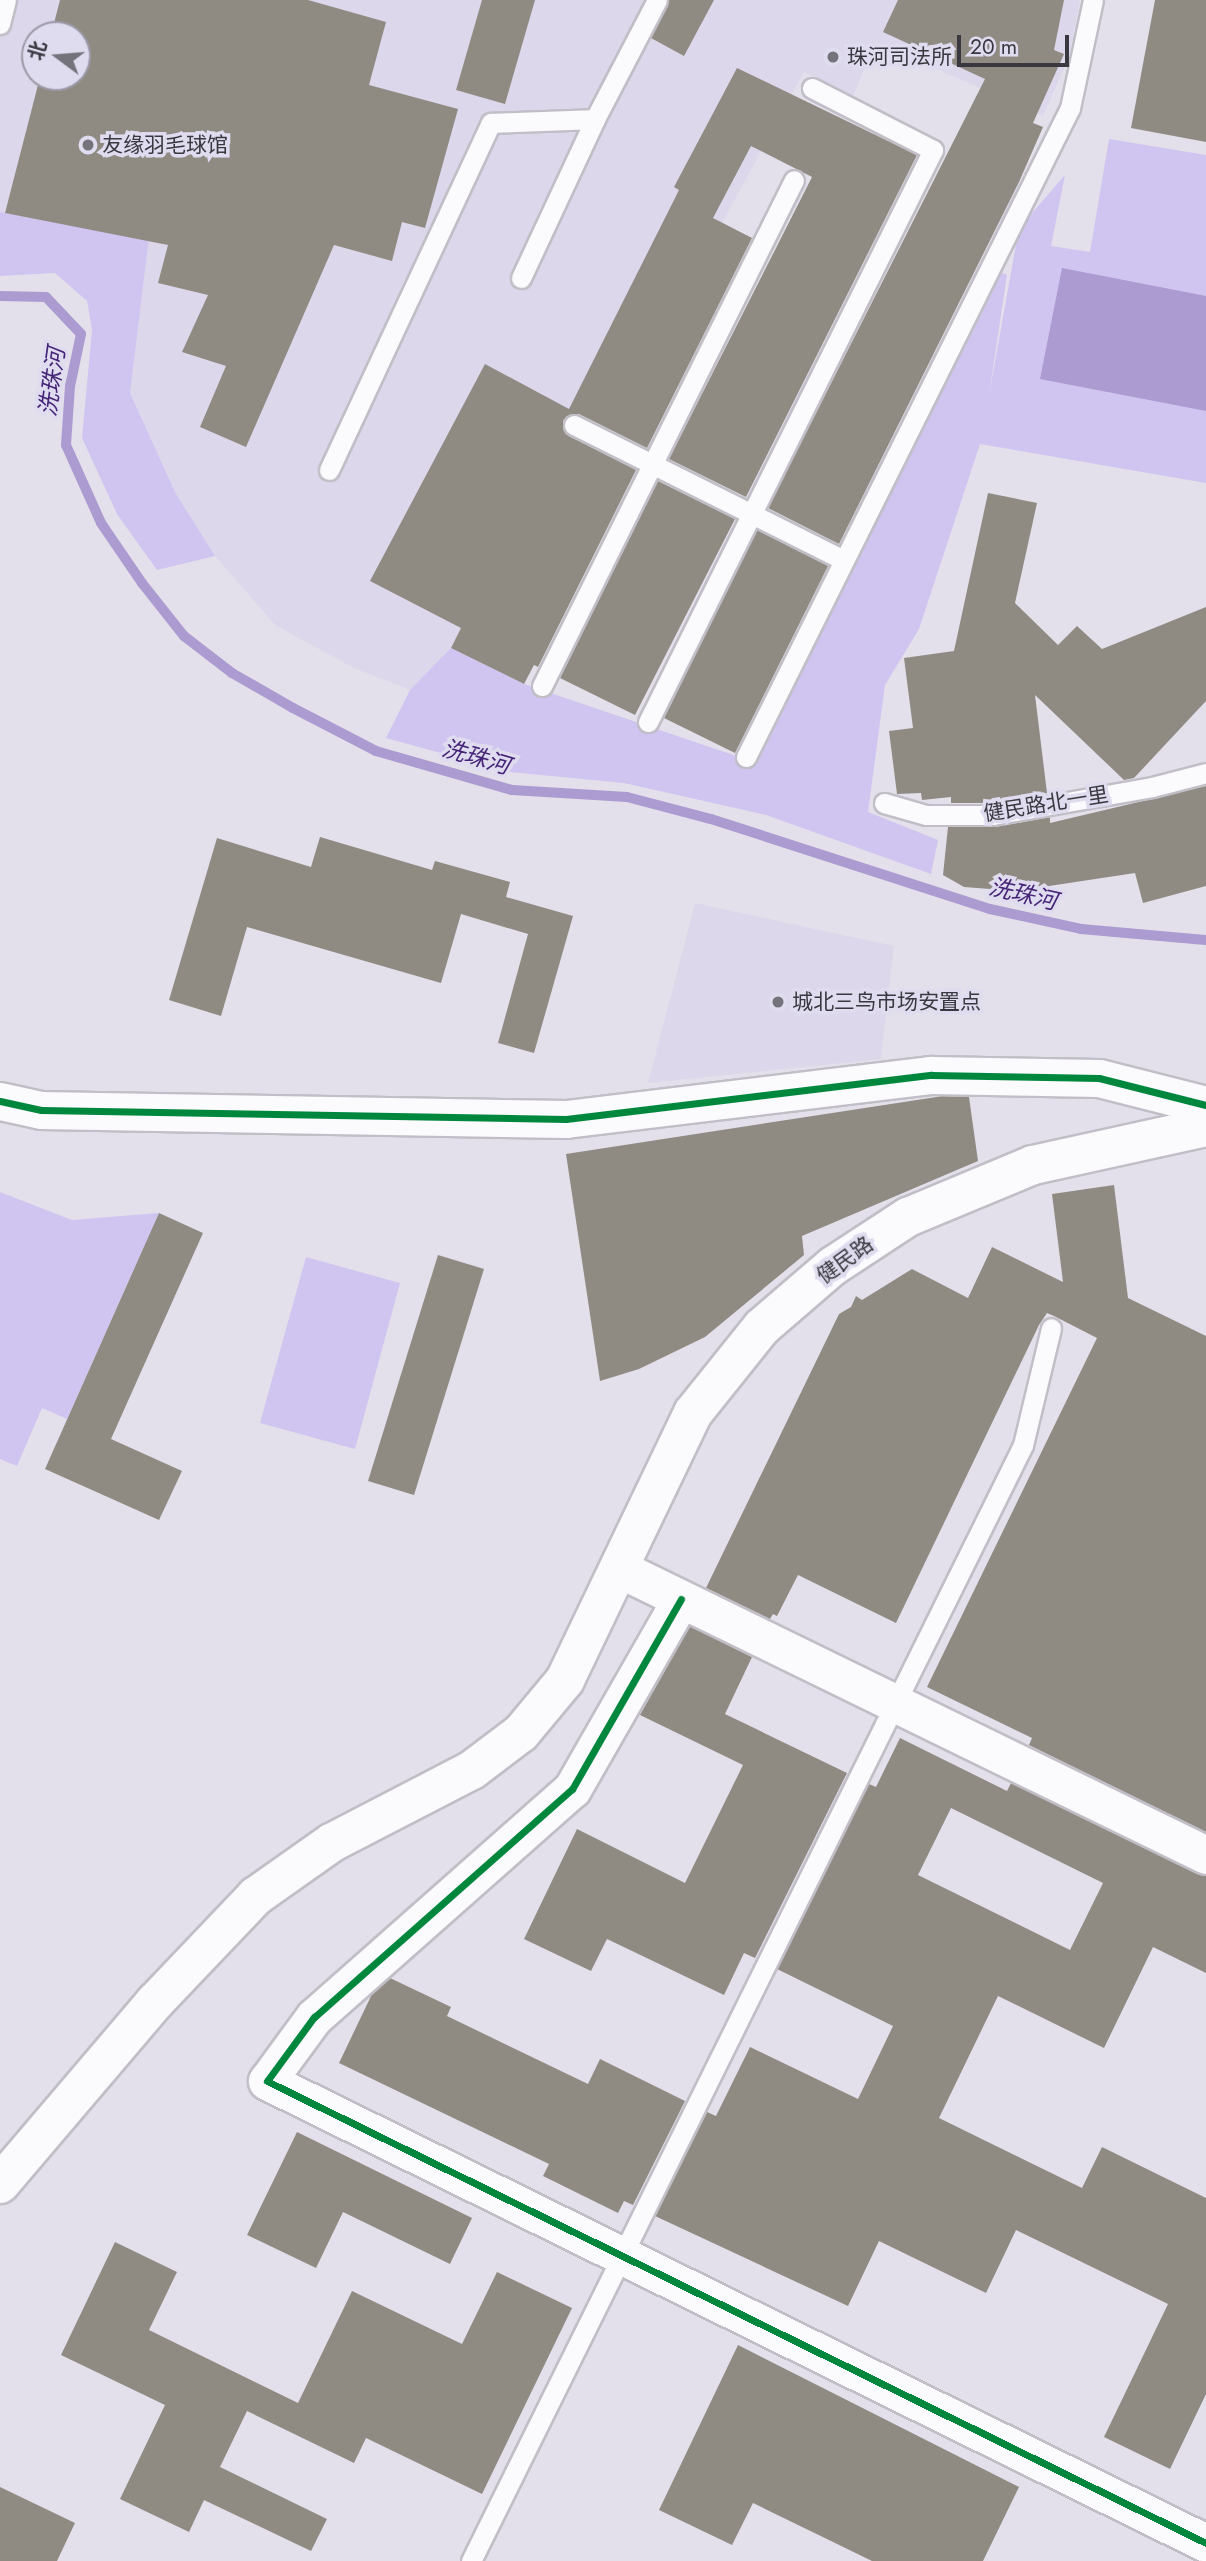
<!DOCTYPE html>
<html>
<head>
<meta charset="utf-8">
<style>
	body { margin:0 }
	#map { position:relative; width:1206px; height:2561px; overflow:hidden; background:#e3e0eb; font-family:Jost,"Noto Sans SC",sans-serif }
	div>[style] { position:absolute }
	.built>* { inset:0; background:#dcd7ea }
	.green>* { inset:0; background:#d0c4f0 }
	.water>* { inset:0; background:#ac9bd0 }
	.stream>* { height:10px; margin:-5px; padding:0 5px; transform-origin:5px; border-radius:5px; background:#ac9bd0 }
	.building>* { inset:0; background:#8f8b83 }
	.roads { filter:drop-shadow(2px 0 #c1bec7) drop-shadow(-2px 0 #c1bec7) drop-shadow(0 2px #c1bec7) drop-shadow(0 -2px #c1bec7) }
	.lane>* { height:19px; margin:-9.5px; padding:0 9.5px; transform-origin:9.5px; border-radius:9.5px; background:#fbfafc }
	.street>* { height:37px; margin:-18.5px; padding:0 18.5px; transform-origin:18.5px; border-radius:18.5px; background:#fbfafc }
	.secondary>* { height:38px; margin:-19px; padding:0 19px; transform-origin:19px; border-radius:19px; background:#fbfafc }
	.cycleway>* { height:7px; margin:-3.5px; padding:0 3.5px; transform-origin:3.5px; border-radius:3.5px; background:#00873e }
	.dots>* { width:19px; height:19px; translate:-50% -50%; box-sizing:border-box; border:4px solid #e0dcef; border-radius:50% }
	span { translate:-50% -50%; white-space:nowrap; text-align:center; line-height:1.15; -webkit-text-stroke:7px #e0dcef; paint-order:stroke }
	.poi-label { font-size:21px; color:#39373f }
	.left { translate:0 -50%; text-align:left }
	.street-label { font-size:21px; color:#39373f }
	.water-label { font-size:23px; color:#452478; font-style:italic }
	.north { position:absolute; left:21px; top:21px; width:70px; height:70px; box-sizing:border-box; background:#e0dcef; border:2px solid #9d9aa9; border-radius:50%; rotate:286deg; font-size:19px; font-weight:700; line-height:28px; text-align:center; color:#39373f }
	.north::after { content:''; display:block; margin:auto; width:24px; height:32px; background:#74727b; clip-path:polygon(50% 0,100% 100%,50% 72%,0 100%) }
	.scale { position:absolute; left:957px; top:35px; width:112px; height:32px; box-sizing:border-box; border:4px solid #39373f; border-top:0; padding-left:9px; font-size:21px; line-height:24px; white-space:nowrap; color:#39373f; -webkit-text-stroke:5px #e0dcef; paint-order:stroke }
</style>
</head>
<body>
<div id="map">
	<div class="built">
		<div style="clip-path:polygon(evenodd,0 0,1080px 0,1069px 57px,1043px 116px,876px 42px,852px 98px,804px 72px,722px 223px,674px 199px,451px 648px,410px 690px,354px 668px,275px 625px,215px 556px,176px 494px,130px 393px,149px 239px,0 212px,0 0,35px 35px,77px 35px,77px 77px,35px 77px,35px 35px)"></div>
		<div style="clip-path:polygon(695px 903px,894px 946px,881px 1059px,648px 1083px)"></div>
	</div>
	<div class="green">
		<div style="clip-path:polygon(1109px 139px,1206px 155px,1206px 483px,980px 444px,919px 629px,885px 685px,868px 812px,938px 840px,931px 874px,766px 815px,624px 783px,510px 772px,386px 738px,410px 690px,451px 648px,524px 684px,751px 761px,998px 271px,1007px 275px,989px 395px,1019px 228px,1065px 175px,1051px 246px,1090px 252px)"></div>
		<div style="clip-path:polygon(0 212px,149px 238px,130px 393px,176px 494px,215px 556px,157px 570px,117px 514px,82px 438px,92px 330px,87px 301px,55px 273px,0 276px)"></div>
		<div style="clip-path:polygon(0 1192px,72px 1220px,159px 1213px,67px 1419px,42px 1408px,17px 1466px,0 1459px)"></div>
		<div style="clip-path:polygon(306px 1257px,400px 1283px,355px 1449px,260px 1423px)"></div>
	</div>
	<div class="water">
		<div style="clip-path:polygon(1062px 268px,1206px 296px,1206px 411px,1040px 379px)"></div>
	</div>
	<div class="stream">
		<div style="left:0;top:296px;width:46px;rotate:1.2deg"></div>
		<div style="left:46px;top:297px;width:51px;rotate:46.6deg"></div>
		<div style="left:81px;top:334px;width:53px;rotate:101.9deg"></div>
		<div style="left:70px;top:386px;width:59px;rotate:93.9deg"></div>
		<div style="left:66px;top:445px;width:85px;rotate:65.8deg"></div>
		<div style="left:101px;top:523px;width:73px;rotate:55.7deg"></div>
		<div style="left:142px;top:583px;width:68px;rotate:51.6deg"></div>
		<div style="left:184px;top:636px;width:61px;rotate:37.6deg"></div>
		<div style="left:232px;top:673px;width:70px;rotate:29.8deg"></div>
		<div style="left:293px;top:708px;width:93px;rotate:27.4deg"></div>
		<div style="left:376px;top:751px;width:141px;rotate:16deg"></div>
		<div style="left:512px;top:790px;width:115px;rotate:3.5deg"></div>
		<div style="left:627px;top:797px;width:87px;rotate:14.7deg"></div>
		<div style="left:711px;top:819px;width:293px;rotate:17.9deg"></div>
		<div style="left:990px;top:909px;width:93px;rotate:12.4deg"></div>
		<div style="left:1081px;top:929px;width:125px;rotate:5deg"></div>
	</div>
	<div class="building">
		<div style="clip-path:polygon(60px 0,308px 0,386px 22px,369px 85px,458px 109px,425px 228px,402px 222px,392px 261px,334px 245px,246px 447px,200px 427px,226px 366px,182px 352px,208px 295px,158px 283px,168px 245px,5px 213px,40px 77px,77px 77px,77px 35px,51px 35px)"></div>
		<div style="clip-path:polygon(482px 0,535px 0,505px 104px,456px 90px)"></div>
		<div style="clip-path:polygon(669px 0,714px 0,684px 56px,651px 38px)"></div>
		<div style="clip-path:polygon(898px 0,1064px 0,1054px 50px,1064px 54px,1033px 123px,1043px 127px,1019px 182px,839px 544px,768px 508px,985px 79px,883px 32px)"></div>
		<div style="clip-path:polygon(1155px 0,1206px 0,1206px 142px,1131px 128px)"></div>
		<div style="clip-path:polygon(737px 68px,917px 155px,746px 497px,669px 459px,812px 177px,751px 146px,713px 218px,752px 238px,647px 448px,579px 414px,563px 420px,569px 436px,636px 470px,538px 667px,534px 665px,524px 684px,451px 648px,461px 628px,370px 581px,485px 364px,569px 409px,679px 190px,674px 187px)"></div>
		<div style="clip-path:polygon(658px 481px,735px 519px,635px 715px,560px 678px)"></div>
		<div style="clip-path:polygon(988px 493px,1037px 503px,1015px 603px,1058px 645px,1077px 626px,1102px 649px,1206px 607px,1206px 701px,1134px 778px,1124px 780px,1035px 695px,1047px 793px,992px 803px,951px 803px,951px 797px,922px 800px,921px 793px,897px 794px,889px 731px,913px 728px,904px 658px,954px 651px)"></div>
		<div style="clip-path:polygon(757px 530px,828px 566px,735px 753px,664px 718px)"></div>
		<div style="clip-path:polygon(1206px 786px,1206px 886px,1143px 903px,1135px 873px,1016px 891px,964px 887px,943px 875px,948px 827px,995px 827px,1050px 817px,1050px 823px)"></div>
		<div style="clip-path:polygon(320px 837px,432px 870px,435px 861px,510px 882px,506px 897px,573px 916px,534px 1053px,498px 1043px,528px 934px,461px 914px,441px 983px,247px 927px,221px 1016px,169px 1000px,217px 838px,311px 867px)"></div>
		<div style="clip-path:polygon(943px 1096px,969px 1097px,978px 1161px,802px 1236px,804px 1255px,705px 1337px,639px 1369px,600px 1381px,566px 1154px)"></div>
		<div style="clip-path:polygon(1114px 1185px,1128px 1298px,1206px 1336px,1206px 1832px,1029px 1745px,1032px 1738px,927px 1687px,1097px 1338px,1054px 1316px,1047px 1313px,1039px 1325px,896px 1623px,798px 1575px,777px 1616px,773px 1614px,770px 1619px,706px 1588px,839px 1314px,851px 1307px,856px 1296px,862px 1300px,912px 1269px,968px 1298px,992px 1247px,1063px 1282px,1052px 1194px)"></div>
		<div style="clip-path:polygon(159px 1213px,203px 1233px,111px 1439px,182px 1471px,159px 1520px,45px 1469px)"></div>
		<div style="clip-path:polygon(438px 1255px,484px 1269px,414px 1495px,368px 1481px)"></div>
		<div style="clip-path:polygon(690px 1626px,752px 1657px,725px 1714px,847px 1773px,755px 1958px,744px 1953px,724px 1995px,607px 1939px,591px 1971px,524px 1939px,577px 1829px,685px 1883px,743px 1765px,640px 1715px)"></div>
		<div style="clip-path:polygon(evenodd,900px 1738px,1007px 1791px,1011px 1783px,1206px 1876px,1206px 1973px,1153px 1947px,1104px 2048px,998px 1996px,939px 2118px,1082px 2188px,1102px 2147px,1206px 2198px,1206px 2394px,1170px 2469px,1104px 2437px,1168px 2304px,1016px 2230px,986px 2293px,879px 2241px,848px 2306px,655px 2216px,707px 2112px,716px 2116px,750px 2047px,858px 2099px,893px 2026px,777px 1969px,869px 1784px,876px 1787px,900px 1738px,951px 1808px,1103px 1883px,1070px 1950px,918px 1875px,951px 1808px)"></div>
		<div style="clip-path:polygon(390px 1978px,451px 2007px,447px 2016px,588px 2084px,600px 2059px,685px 2101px,633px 2205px,624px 2201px,618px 2213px,543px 2176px,549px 2164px,339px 2063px,373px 1992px)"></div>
		<div style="clip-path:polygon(297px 2132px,472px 2218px,450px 2264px,343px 2212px,316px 2268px,247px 2235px)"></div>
		<div style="clip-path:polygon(115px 2242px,177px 2272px,149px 2330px,298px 2403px,352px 2291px,462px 2344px,497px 2272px,572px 2308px,482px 2494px,366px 2438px,354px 2463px,247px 2411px,220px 2467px,327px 2519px,311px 2551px,204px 2500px,189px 2532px,120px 2499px,165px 2405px,61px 2355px)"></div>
		<div style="clip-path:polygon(738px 2345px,1019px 2487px,983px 2561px,872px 2561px,753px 2503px,732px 2545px,659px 2510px)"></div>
		<div style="clip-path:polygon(0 2487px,75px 2523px,57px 2561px,0 2561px)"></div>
	</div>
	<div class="roads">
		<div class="lane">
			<div style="left:0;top:24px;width:25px;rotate:-76deg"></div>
			<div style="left:521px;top:278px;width:175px;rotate:-65deg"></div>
			<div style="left:595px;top:119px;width:134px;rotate:-62.5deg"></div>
			<div style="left:574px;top:425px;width:302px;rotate:26.6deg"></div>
			<div style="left:329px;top:470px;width:383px;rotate:-65deg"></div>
			<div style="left:491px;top:123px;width:104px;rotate:-2.2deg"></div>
			<div style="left:542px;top:686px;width:565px;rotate:-63.53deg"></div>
			<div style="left:648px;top:722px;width:639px;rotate:-63.52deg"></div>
			<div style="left:933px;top:150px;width:136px;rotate:-152.9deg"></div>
			<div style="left:746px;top:757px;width:725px;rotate:-63.47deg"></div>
			<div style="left:1070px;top:108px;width:110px;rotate:-78deg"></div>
			<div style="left:884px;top:803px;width:44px;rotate:15.9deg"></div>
			<div style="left:926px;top:815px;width:67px"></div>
			<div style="left:993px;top:815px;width:161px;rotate:-10deg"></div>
			<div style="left:1152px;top:787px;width:56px;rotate:-14.5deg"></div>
			<div style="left:471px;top:2561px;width:1245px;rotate:-63.68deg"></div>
			<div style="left:1023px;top:1445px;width:120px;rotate:-76.5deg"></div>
		</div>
		<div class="street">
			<div style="left:0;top:1101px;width:42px;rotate:12.4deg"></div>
			<div style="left:41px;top:1110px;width:525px;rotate:0.98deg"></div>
			<div style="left:566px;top:1119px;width:368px;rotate:-6.9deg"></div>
			<div style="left:931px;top:1075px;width:168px;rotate:1deg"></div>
			<div style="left:1099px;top:1078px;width:110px;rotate:14.2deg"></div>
			<div style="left:620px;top:1569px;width:652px;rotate:26.01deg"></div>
			<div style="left:681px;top:1599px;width:219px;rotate:119.8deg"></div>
			<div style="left:572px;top:1789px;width:344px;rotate:138.5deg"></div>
			<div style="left:314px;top:2017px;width:79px;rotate:126.3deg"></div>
			<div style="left:267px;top:2081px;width:1047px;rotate:26.2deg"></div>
		</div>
		<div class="secondary">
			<div style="left:0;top:2184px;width:239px;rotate:-49.6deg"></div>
			<div style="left:155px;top:2002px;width:146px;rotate:-46.4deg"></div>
			<div style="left:256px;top:1896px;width:92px;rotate:-35.2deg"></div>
			<div style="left:331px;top:1843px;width:159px;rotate:-27.4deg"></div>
			<div style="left:472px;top:1770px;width:61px;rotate:-37.1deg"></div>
			<div style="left:521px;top:1733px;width:69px;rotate:-50.3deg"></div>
			<div style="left:565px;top:1680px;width:296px;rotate:-64.4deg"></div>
			<div style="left:693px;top:1413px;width:110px;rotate:-51.3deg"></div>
			<div style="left:762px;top:1327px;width:94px;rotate:-40.7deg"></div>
			<div style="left:833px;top:1266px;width:90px;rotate:-33.2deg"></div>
			<div style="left:908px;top:1217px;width:135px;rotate:-22.6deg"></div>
			<div style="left:1033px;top:1165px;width:177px;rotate:-12.4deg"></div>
		</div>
	</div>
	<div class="cycleway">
		<div style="left:0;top:1101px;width:42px;rotate:12.4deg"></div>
		<div style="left:41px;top:1110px;width:525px;rotate:0.98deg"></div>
		<div style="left:566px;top:1119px;width:368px;rotate:-6.9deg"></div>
		<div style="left:931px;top:1075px;width:168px;rotate:1deg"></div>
		<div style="left:1099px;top:1078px;width:110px;rotate:14.2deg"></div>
		<div style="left:681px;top:1599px;width:219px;rotate:119.8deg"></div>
		<div style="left:572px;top:1789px;width:344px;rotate:138.5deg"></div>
		<div style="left:314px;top:2017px;width:79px;rotate:126.3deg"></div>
		<div style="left:267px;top:2081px;width:1047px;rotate:26.2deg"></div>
	</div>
	<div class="dots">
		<div style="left:833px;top:57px;background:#74727b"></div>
		<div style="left:88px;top:145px;background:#74727b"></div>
		<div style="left:778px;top:1002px;background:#74727b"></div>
	</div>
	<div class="poi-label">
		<span class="left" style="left:847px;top:57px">珠河司法所</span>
		<span class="left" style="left:102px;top:145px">友缘羽毛球馆</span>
		<span class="left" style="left:792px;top:1002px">城北三鸟市场安置点</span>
	</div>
	<div class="street-label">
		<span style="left:1046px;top:804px;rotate:-9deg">健民路北一里</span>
		<span style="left:845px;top:1260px;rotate:-36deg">健民路</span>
	</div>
	<div class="water-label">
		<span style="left:52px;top:382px;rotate:-82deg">洗珠河</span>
		<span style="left:476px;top:757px;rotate:16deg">洗珠河</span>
		<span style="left:1023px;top:894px;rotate:13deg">洗珠河</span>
	</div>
	<div class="north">北</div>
	<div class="scale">20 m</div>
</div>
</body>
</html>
